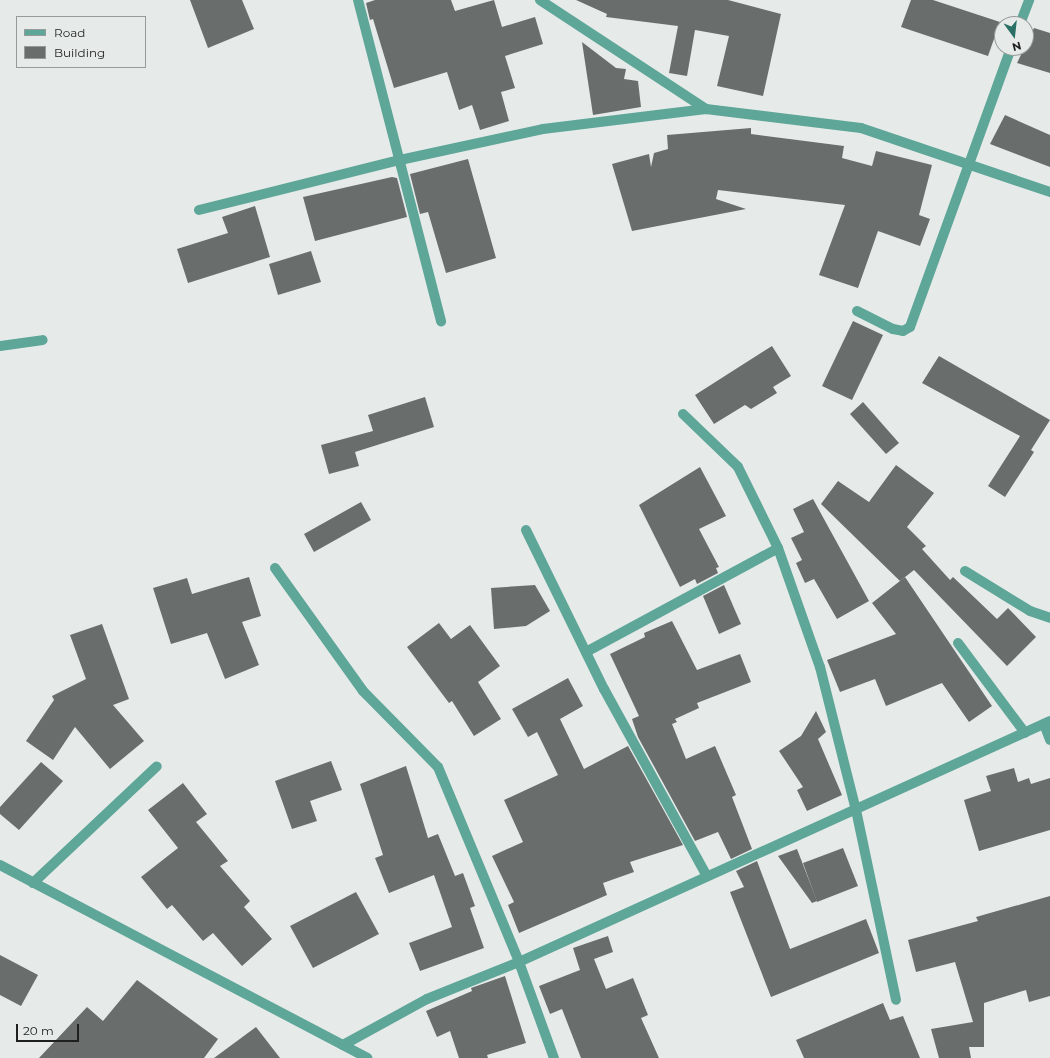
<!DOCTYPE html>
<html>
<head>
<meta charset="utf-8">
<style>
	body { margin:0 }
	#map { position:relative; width:1050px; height:1058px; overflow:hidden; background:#e6ebea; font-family:Montserrat,sans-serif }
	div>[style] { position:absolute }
	.building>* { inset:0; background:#696e6d }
	.minor>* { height:10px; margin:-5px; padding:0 5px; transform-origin:5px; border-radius:5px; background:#5ea698 }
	span { translate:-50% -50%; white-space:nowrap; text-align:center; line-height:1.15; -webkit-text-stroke:3px #e6ebea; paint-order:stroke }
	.legend { position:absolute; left:16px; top:16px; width:130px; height:52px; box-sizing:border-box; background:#e6ebea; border:1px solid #969a99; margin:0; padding:5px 7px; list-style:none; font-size:12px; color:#1e201f }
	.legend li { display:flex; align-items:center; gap:8px; height:20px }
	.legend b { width:20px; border:1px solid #969a99 }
	.north { position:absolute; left:994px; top:16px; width:40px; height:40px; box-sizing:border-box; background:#e6ebea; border:1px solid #969a99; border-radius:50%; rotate:165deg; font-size:11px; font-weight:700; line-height:16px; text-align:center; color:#1e201f }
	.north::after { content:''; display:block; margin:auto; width:14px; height:18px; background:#2b7065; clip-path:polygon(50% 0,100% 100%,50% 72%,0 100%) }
	.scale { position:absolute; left:16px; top:1024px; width:63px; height:18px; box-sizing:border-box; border:2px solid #1e201f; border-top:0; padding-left:5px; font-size:12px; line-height:14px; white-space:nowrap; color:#1e201f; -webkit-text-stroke:3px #e6ebea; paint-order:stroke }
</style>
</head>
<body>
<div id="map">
	<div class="building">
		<div style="clip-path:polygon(190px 0,242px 0,254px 29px,208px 48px)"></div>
		<div style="clip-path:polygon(375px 0,451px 0,455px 11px,494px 0,502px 27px,535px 17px,543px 44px,505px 56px,515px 88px,501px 92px,509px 121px,480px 130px,472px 105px,459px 110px,447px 72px,394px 88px,373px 19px,370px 20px,369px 16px,366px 3px)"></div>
		<div style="clip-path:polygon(576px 0,728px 0,781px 14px,763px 96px,717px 86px,729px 36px,695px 30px,687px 76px,669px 73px,678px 26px,606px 17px,607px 14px)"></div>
		<div style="clip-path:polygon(911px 0,933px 0,1000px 22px,988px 56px,901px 27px)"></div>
		<div style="clip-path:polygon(1034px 28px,1050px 33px,1050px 73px,1017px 63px)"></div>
		<div style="clip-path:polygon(582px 42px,616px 68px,626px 69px,624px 79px,638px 81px,641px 107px,593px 115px)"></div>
		<div style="clip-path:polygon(1005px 115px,1050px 135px,1050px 167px,990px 144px)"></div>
		<div style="clip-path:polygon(751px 128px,751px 134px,844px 146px,842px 158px,872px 166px,876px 151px,932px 165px,919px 215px,930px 219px,920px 246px,878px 231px,858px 288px,819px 275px,845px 205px,718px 190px,716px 199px,746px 209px,632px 231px,612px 164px,649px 154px,651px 167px,654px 153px,668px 149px,667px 135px)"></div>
		<div style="clip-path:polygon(468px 159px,496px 258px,446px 273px,428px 212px,420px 214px,410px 174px)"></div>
		<div style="clip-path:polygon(392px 177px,397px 178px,407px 217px,315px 241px,303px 197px)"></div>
		<div style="clip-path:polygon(255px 206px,270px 257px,188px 283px,177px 249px,228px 233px,222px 217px)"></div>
		<div style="clip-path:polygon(311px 251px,321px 282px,278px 295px,269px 264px)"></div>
		<div style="clip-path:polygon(853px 321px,883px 335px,852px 400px,822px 386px)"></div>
		<div style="clip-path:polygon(772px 346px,791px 376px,773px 387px,777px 393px,751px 409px,745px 405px,714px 424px,695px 395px)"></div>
		<div style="clip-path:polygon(939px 356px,1050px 420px,1031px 450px,1034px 452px,1005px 497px,988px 486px,1020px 436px,922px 383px)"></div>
		<div style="clip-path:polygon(425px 397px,434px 427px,355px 452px,359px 466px,329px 474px,321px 445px,373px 431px,368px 415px)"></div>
		<div style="clip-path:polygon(863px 402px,899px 443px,886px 454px,850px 414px)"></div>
		<div style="clip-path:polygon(896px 465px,934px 493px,907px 527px,926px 546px,922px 549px,950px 580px,953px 577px,997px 619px,1008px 608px,1036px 637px,1007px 666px,914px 570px,900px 581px,821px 504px,838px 481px,869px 502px)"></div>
		<div style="clip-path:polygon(700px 467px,726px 516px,699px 529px,719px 567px,716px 568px,718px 573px,697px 584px,695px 579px,680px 587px,639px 505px)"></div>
		<div style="clip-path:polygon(813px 499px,869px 601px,837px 619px,814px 579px,805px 583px,796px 563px,802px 560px,791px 538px,804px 532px,793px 509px)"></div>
		<div style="clip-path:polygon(361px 502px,371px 520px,314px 552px,304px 534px)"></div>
		<div style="clip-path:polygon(249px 577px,261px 616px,242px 622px,259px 665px,225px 679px,207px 633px,171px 644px,153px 588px,187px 578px,192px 594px)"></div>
		<div style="clip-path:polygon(905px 577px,992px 706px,969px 722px,942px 683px,886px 706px,875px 679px,840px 692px,827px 660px,896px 634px,872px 603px)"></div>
		<div style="clip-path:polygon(535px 585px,550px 611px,526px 626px,494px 629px,491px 588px)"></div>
		<div style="clip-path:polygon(724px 585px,741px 624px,719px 634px,703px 596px)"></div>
		<div style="clip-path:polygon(672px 621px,697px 670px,740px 654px,751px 682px,697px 703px,699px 708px,675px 719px,677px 722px,672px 724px,686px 759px,715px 746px,736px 795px,732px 797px,752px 849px,731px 859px,718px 832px,695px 841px,638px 737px,632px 719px,639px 716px,610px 654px,645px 637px,644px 633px)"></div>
		<div style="clip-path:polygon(439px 623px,451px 639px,470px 625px,500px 666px,478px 682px,501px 719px,474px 736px,452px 701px,449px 703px,407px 647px)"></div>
		<div style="clip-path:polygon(102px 624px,129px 699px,113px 705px,144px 741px,110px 769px,75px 727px,53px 760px,26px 741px,54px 700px,52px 696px,86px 679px,70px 635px)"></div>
		<div style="clip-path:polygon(568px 678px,583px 706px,560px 719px,584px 769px,628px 746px,683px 845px,630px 862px,634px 872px,603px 883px,607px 895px,519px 933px,508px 905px,514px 902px,492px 856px,523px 842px,504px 800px,558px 775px,537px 732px,528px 737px,512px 709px)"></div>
		<div style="clip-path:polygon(816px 711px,826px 732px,818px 739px,842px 795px,807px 811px,797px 790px,803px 787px,779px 751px,801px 736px)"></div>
		<div style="clip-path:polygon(331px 761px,342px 790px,310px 801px,317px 821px,292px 829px,275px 781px)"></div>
		<div style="clip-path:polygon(41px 762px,63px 781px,19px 830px,0 814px,0 807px)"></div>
		<div style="clip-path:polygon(406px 766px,428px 838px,438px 834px,455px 876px,463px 873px,475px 906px,470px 908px,484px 948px,420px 971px,409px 943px,452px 927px,434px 875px,389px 893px,375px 858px,383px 855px,360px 784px)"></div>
		<div style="clip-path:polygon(1014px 768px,1018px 782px,1029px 778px,1031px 784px,1050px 778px,1050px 830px,979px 851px,964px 800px,991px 791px,986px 776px)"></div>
		<div style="clip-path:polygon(183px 783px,207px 814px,196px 822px,228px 861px,220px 866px,250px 901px,244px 907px,272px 939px,242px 966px,213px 933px,203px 941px,172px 905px,167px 909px,141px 877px,178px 848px,148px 810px)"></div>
		<div style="clip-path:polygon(843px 848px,858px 886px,817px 902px,803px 863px)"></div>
		<div style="clip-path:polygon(797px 849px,817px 901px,812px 903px,778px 856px)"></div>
		<div style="clip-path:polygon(757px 861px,790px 949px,866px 919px,879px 953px,771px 997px,730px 892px,744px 887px,736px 871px)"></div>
		<div style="clip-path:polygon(356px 892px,379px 934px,313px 968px,290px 926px)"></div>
		<div style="clip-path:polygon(1050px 896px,1050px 996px,1029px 1002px,1026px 990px,984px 1003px,984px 1047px,969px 1047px,971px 1058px,939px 1058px,931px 1029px,973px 1022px,955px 962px,916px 972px,908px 940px,978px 921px,976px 917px)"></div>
		<div style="clip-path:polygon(608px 936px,613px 952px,594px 959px,606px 989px,633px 978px,648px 1015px,641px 1018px,659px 1058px,581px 1058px,562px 1009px,550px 1014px,539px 986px,580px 970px,573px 948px)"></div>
		<div style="clip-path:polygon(0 955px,38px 975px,21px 1006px,0 995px)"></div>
		<div style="clip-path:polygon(505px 976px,526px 1043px,487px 1055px,488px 1058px,459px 1058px,450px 1031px,437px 1037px,426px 1011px,472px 991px,471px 988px)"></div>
		<div style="clip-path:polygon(137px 980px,218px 1039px,204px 1058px,39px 1058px,87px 1007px,103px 1021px)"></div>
		<div style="clip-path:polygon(883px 1003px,890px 1020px,903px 1016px,920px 1058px,804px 1058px,796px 1040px)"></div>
		<div style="clip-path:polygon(256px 1027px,280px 1058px,214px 1058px)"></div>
	</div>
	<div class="minor">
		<div style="left:358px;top:0;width:332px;rotate:75.5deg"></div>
		<div style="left:540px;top:0;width:199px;rotate:33.3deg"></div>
		<div style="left:1020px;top:24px;width:26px;rotate:-69deg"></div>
		<div style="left:199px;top:210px;width:207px;rotate:-14deg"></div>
		<div style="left:400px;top:160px;width:146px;rotate:-12.2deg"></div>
		<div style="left:543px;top:129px;width:164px;rotate:-7deg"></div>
		<div style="left:706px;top:109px;width:156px;rotate:7deg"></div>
		<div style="left:861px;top:128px;width:200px;rotate:18.7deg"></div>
		<div style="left:857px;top:311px;width:40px;rotate:26.6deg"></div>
		<div style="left:893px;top:329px;width:10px;rotate:11deg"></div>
		<div style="left:903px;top:331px;width:8px;rotate:-30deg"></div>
		<div style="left:910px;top:327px;width:297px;rotate:-70.1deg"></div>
		<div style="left:0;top:346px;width:43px;rotate:-7.9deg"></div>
		<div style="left:683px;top:414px;width:76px;rotate:43.9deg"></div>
		<div style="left:738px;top:467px;width:90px;rotate:63.7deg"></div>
		<div style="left:778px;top:548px;width:126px;rotate:70.6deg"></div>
		<div style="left:820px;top:667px;width:147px;rotate:75.9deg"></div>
		<div style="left:856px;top:810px;width:194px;rotate:78.1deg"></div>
		<div style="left:526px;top:530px;width:177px;rotate:63.9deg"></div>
		<div style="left:604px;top:689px;width:213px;rotate:61.2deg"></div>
		<div style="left:275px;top:568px;width:151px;rotate:54.4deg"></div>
		<div style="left:363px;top:691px;width:107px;rotate:45.4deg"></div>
		<div style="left:438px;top:767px;width:211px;rotate:67.4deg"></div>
		<div style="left:519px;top:962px;width:102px;rotate:70deg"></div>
		<div style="left:965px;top:571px;width:76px;rotate:31.6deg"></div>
		<div style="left:1030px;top:611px;width:21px;rotate:19deg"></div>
		<div style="left:958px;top:643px;width:112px;rotate:53.3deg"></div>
		<div style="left:586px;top:652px;width:218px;rotate:-28.4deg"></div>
		<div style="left:1044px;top:724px;width:17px;rotate:69deg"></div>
		<div style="left:0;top:865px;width:415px;rotate:27.7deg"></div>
		<div style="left:33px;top:883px;width:170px;rotate:-43.3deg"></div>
		<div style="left:343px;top:1045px;width:96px;rotate:-28.7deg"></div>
		<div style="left:427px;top:999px;width:99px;rotate:-21.9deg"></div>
		<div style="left:519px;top:962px;width:583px;rotate:-24.41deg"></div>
	</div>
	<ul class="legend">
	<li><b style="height:5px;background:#5ea698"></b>Road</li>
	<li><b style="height:11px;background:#696e6d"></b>Building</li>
	</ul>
	<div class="north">N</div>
	<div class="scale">20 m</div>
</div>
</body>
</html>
